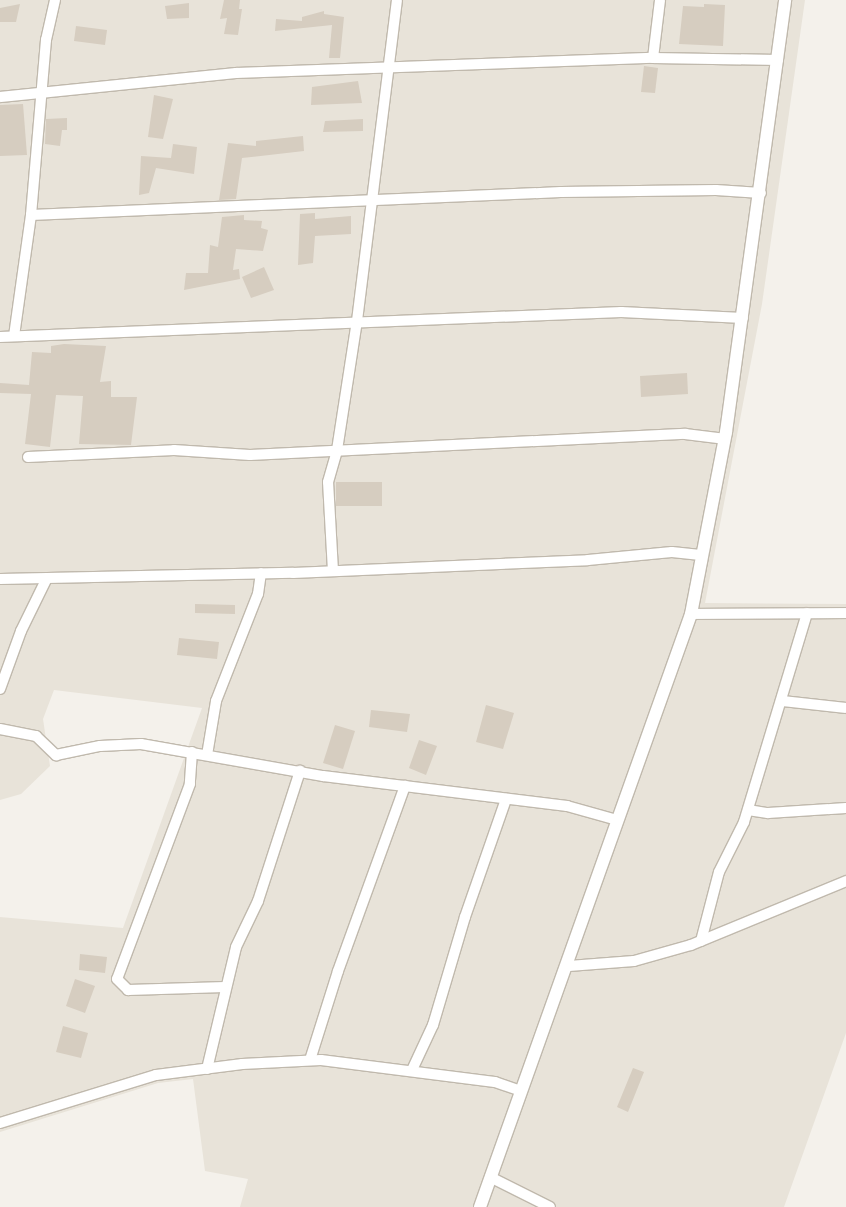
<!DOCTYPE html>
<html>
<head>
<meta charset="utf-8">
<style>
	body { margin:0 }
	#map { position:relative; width:846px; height:1207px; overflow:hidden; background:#f4f1eb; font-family:"DM Sans",sans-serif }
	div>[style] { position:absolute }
	.residential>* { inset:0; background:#e8e3d9 }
	.building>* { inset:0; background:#d6cdc0 }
	.roads { filter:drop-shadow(1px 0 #c0b9ad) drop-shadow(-1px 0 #c0b9ad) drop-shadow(0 1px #c0b9ad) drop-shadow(0 -1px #c0b9ad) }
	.minor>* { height:10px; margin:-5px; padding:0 5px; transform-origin:5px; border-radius:5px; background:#fff }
	.tertiary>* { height:12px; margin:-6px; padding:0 6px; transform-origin:6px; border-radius:6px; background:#fff }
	span { translate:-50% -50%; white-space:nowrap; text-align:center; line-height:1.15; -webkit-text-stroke:4px #fff; paint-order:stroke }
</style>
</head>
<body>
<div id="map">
	<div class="residential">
		<div style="clip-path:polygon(0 0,805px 0,762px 304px,705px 603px,846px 604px,846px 1033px,784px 1207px,240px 1207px,248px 1179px,205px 1171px,193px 1079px,158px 1083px,0 1132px,0 917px,123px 928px,202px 708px,54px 690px,43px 719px,50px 766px,21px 794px,0 800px)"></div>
	</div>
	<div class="building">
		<div style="clip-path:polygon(224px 0,240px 0,239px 9px,242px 9px,238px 35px,224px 34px,227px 18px,220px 19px)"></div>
		<div style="clip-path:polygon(189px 3px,189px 18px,167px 19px,165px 6px)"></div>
		<div style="clip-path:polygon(20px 4px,16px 22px,0 22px,0 8px)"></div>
		<div style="clip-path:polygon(704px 4px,725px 5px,723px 46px,679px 44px,683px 6px,704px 7px)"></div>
		<div style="clip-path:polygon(324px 11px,324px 14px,344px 17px,340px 58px,329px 58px,332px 25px,275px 31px,276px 19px,302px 21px,302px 17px)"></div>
		<div style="clip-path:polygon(76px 26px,107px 30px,105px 45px,74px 41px)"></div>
		<div style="clip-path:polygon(644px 66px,658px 68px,655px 93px,641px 92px)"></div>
		<div style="clip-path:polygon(358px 81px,362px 103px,311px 105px,312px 87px)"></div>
		<div style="clip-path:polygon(154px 95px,173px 99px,163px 139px,148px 137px)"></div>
		<div style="clip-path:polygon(23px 104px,27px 155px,0 156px,0 105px)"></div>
		<div style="clip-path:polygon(67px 118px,67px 130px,62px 130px,60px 146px,45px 144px,46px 119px)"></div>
		<div style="clip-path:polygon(363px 119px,363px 131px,323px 132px,325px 121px)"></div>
		<div style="clip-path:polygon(303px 136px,304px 151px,242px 158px,236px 199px,219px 200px,228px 143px,256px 146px,256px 141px)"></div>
		<div style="clip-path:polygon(173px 144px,197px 147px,194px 174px,156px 168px,149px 193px,139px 195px,141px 156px,171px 158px)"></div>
		<div style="clip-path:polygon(315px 213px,315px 219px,351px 216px,351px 234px,315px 236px,313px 263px,298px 265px,300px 214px)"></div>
		<div style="clip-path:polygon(244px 215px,244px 220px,262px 221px,261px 228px,268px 230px,263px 251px,236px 249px,233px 270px,239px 269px,240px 279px,184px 290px,186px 273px,208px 273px,210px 245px,218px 247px,222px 217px)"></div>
		<div style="clip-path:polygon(264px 267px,274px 290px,251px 298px,242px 277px)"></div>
		<div style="clip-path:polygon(64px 344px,106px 346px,100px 382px,111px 381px,111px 397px,137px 397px,131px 445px,79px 444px,83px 396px,56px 395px,50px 447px,25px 444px,31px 394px,0 393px,0 383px,29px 385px,32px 352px,51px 353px,51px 346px)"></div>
		<div style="clip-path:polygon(687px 373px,688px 394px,641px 397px,640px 376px)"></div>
		<div style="clip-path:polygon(336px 482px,382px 482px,382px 506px,336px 506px)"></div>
		<div style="clip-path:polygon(195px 604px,235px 605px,235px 614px,195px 613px)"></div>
		<div style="clip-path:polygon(179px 638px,219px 642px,217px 659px,177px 655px)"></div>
		<div style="clip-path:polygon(486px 705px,514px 713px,503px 749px,476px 742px)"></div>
		<div style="clip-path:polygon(371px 710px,410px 714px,407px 732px,369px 727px)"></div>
		<div style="clip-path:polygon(335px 725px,355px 731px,343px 769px,323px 763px)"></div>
		<div style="clip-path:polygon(419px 740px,437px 746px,426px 775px,409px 768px)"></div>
		<div style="clip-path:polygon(80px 954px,107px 957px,105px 973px,79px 970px)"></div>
		<div style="clip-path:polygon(75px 979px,95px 986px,85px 1013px,66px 1006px)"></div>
		<div style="clip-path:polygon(63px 1026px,88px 1033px,81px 1058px,56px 1052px)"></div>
		<div style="clip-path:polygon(633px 1068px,644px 1072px,628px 1112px,617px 1107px)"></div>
	</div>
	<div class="roads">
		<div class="minor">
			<div style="left:653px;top:58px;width:58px;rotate:-83.1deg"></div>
			<div style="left:0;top:97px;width:237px;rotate:-5.8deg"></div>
			<div style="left:236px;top:73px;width:417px;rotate:-2.1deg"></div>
			<div style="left:653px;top:58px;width:125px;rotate:0.9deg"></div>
			<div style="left:31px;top:215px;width:530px;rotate:-2.48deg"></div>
			<div style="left:561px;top:192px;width:155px;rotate:-0.7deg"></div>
			<div style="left:716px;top:190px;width:45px;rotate:3.8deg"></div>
			<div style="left:14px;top:336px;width:122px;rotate:-82deg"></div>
			<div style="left:31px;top:215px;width:176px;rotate:-85.1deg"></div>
			<div style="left:46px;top:40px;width:41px;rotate:-77.3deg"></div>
			<div style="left:0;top:337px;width:622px;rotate:-2.31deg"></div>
			<div style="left:621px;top:312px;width:122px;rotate:2.8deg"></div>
			<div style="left:28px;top:457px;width:146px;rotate:-2.7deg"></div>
			<div style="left:174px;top:450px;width:76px;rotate:3.8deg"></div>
			<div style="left:250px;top:455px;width:436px;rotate:-2.8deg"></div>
			<div style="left:685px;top:434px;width:39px;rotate:7deg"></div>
			<div style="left:333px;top:571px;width:89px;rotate:-93.2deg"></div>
			<div style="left:328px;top:482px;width:33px;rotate:-74deg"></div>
			<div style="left:337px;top:450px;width:131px;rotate:-81.2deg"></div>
			<div style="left:357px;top:321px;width:323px;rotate:-82.9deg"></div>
			<div style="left:0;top:579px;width:293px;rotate:-1.2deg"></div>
			<div style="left:293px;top:573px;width:295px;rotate:-2.5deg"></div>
			<div style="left:588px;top:560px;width:84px;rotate:-5.4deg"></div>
			<div style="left:672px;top:552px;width:31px;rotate:6deg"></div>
			<div style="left:691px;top:614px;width:155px;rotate:-0.4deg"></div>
			<div style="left:0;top:689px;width:62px;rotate:-70.1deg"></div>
			<div style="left:21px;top:631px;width:59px;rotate:-63.9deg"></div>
			<div style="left:783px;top:701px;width:63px;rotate:6.3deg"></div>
			<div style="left:0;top:729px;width:37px;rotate:11deg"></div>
			<div style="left:36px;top:736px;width:28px;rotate:44deg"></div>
			<div style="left:56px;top:755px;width:45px;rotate:-11.6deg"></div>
			<div style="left:100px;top:746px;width:41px;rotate:-2.8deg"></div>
			<div style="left:141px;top:744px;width:185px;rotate:10deg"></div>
			<div style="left:323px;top:776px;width:246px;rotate:7deg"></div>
			<div style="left:567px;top:806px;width:52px;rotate:15.6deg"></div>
			<div style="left:192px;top:752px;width:32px;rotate:94deg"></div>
			<div style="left:190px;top:784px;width:208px;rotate:110.5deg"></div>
			<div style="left:117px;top:979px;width:16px;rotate:45deg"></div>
			<div style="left:128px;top:990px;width:97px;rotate:-1.8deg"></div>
			<div style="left:207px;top:755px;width:55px;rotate:-80.5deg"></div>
			<div style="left:216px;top:701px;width:115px;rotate:-68.6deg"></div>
			<div style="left:258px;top:594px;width:21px;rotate:-82deg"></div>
			<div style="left:748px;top:810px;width:20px;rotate:9deg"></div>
			<div style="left:768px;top:813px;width:78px;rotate:-3.7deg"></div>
			<div style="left:701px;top:941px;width:71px;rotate:-75.4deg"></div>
			<div style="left:719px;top:872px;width:56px;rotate:-63.4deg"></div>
			<div style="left:744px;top:822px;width:218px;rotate:-73.2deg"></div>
			<div style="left:569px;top:966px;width:65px;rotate:-4.4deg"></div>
			<div style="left:634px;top:961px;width:59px;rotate:-15.7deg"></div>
			<div style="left:691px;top:945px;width:168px;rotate:-22.4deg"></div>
			<div style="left:310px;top:1060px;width:93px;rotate:-72.5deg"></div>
			<div style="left:338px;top:971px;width:197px;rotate:-70.1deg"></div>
			<div style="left:207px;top:1069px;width:125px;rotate:-76.6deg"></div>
			<div style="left:236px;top:947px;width:51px;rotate:-64.4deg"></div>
			<div style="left:258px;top:901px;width:137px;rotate:-72.1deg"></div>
			<div style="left:412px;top:1070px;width:50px;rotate:-65deg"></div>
			<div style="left:433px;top:1025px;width:113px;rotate:-73.5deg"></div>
			<div style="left:465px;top:917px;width:125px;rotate:-70.8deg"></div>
			<div style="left:0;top:1123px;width:163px;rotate:-17.1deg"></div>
			<div style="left:156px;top:1075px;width:87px;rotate:-7.3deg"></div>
			<div style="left:242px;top:1064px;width:79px;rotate:-2.9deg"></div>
			<div style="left:321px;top:1060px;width:175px;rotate:7.2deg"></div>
			<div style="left:495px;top:1082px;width:28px;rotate:19deg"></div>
			<div style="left:490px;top:1177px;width:67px;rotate:26.6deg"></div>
		</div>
		<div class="tertiary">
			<div style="left:480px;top:1207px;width:629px;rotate:-70.41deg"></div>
			<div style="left:691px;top:614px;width:185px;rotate:-79.1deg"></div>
			<div style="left:726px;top:432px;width:436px;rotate:-82.2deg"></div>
		</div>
	</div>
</div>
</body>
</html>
